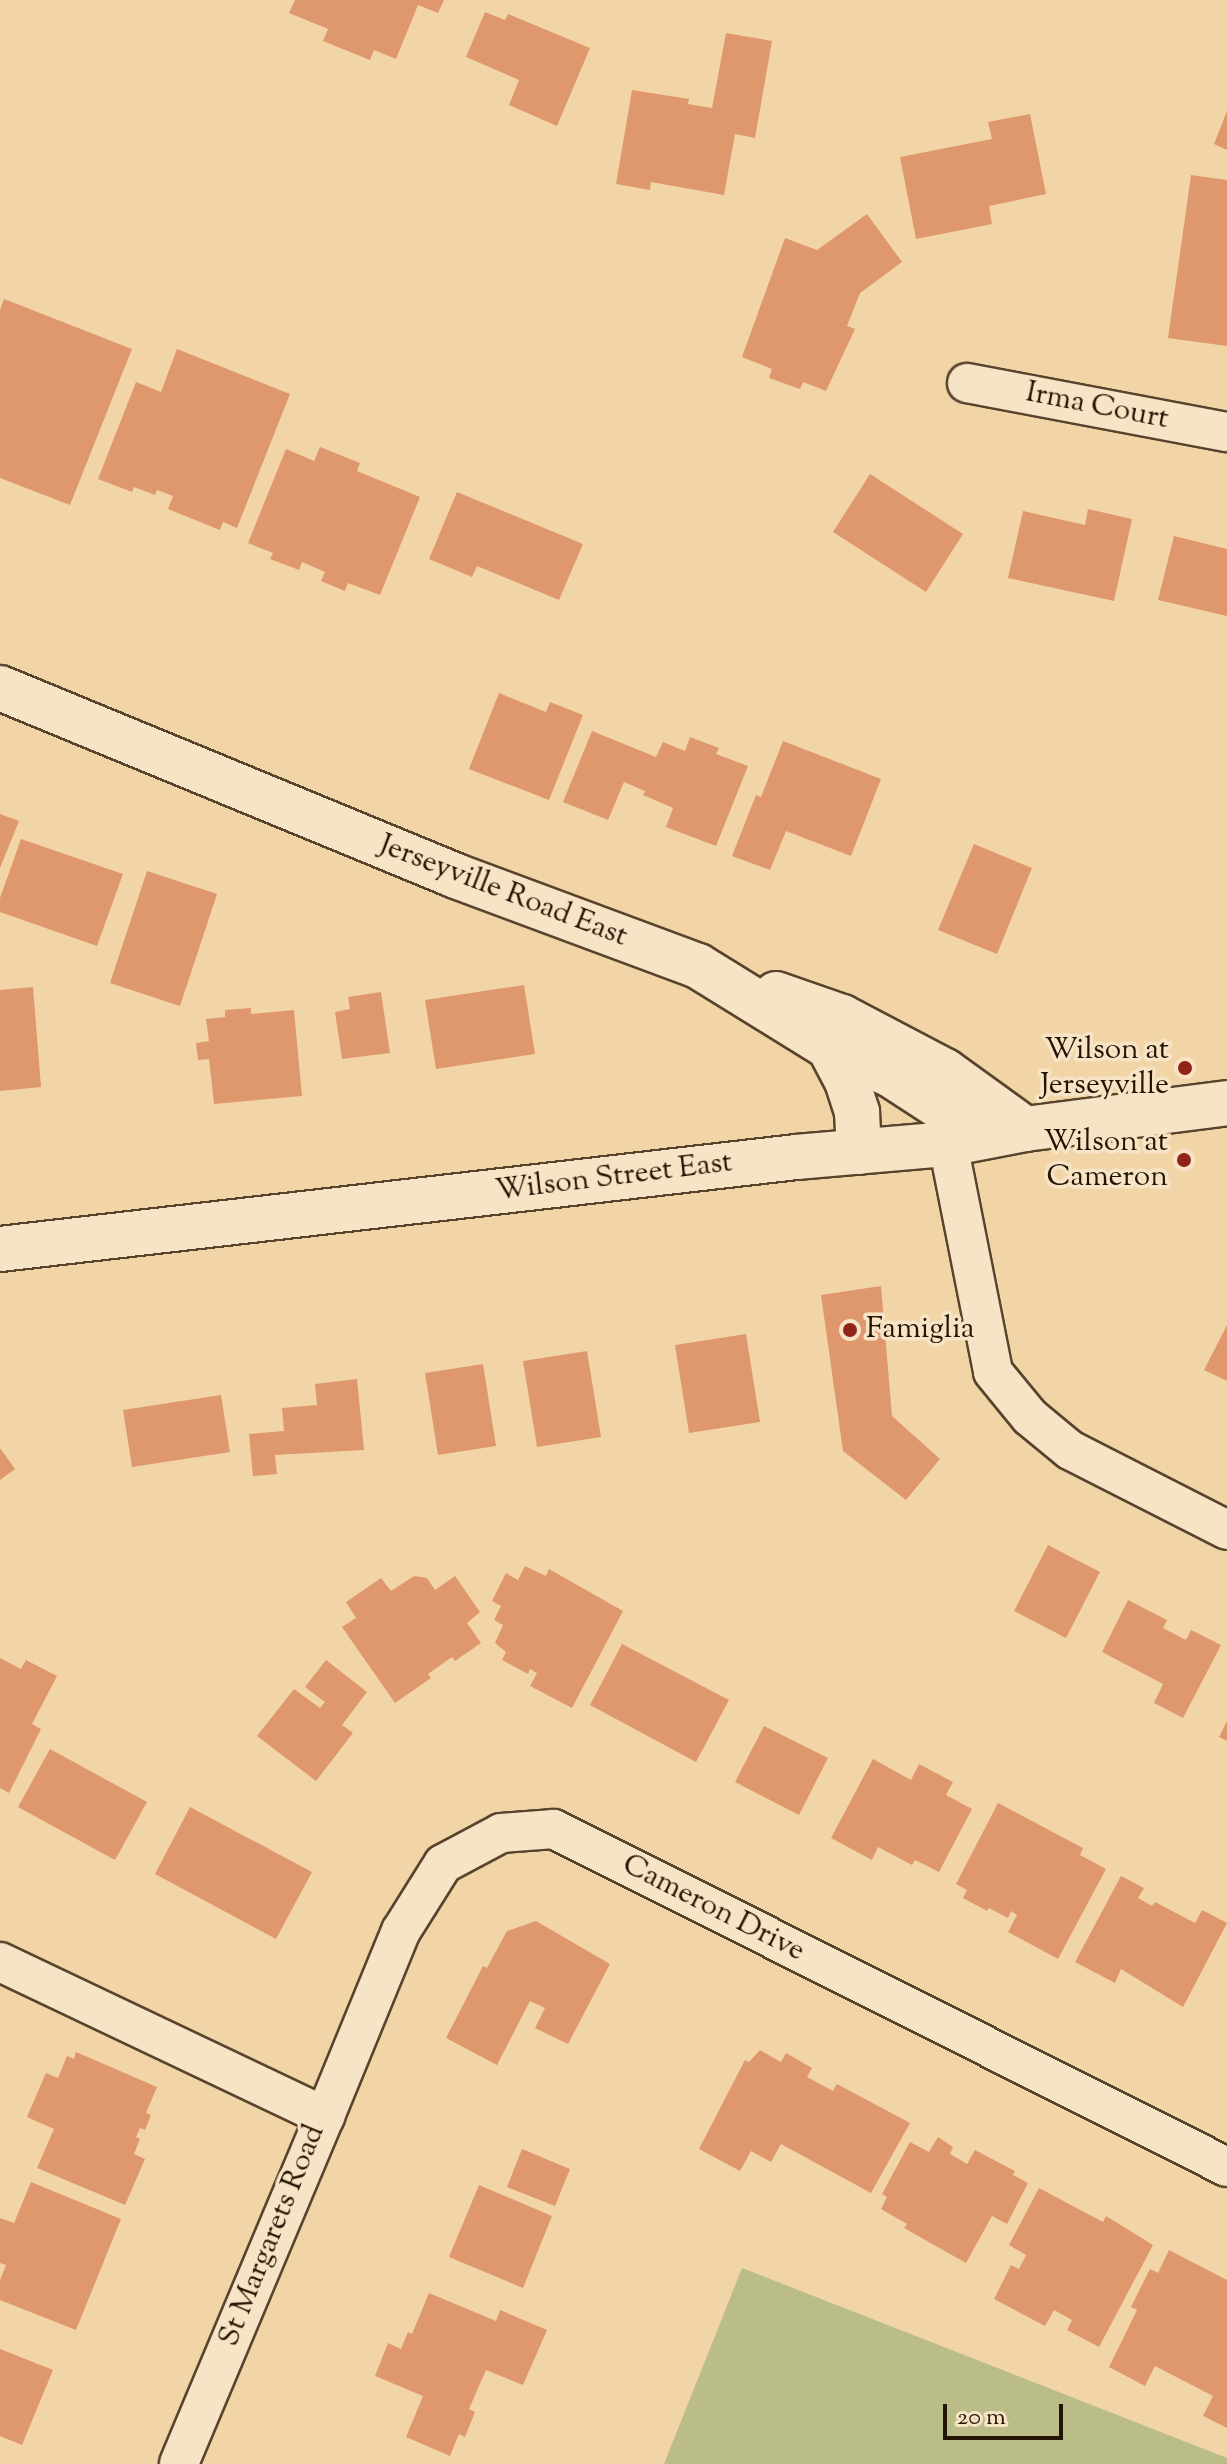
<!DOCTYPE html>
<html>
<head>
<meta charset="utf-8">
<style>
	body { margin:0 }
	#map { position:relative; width:1227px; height:2464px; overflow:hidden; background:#f2d5a7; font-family:"Sorts Mill Goudy",serif }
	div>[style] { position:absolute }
	.green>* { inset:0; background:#babd88 }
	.building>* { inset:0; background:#df976e }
	.roads { filter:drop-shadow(2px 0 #58442d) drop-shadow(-2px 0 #58442d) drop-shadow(0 2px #58442d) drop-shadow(0 -2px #58442d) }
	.street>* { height:38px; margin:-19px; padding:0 19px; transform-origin:19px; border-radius:19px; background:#f7e4c6 }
	.secondary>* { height:44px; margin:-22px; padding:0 22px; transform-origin:22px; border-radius:22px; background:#f7e4c6 }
	.dots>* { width:22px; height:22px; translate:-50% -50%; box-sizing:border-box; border:4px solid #f7e4c6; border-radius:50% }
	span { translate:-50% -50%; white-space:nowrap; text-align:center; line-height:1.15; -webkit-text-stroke:7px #f7e4c6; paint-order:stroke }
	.street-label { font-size:30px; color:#251404 }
	.poi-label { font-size:30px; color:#251404 }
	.right { translate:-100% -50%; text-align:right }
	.left { translate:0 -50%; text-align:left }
	.scale { position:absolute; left:943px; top:2404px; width:120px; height:36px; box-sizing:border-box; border:4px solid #251404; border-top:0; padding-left:10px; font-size:24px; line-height:28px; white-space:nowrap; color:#251404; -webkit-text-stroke:6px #f7e4c6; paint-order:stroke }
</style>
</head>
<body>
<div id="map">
	<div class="green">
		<div style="clip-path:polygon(742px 2268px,1227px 2458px,1227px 2464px,664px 2464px)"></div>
	</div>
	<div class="building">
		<div style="clip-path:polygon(295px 0,444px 0,438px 13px,418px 5px,396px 59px,374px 50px,370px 60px,323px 41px,328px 29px,289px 13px)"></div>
		<div style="clip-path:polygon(485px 12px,505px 20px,508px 14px,590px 48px,557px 126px,509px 105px,519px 80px,466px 57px)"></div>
		<div style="clip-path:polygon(726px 33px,772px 41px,755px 138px,735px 134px,724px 195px,651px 182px,650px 190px,616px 184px,632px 90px,689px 99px,688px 104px,712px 108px)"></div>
		<div style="clip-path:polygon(1227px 111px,1227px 150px,1214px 144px)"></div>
		<div style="clip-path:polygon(1030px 114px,1046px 194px,989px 206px,992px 224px,916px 239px,900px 157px,992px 139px,988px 122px)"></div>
		<div style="clip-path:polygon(1191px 175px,1227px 180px,1227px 346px,1168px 338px)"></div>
		<div style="clip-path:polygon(867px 214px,902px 262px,860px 293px,847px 326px,855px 329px,826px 391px,803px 382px,800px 389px,769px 378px,772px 369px,742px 357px,785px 238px,817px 250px)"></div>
		<div style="clip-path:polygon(4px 299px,132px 349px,70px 505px,0 478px,0 310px)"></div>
		<div style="clip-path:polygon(177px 349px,290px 394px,237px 528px,223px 522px,220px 530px,168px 509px,173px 496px,157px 490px,155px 495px,134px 487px,132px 492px,98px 479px,136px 382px,161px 392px)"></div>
		<div style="clip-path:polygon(320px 447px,360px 463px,357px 471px,420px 497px,380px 595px,348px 583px,345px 591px,321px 581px,325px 572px,302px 562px,299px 570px,270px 559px,273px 553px,248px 543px,286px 449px,314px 461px)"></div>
		<div style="clip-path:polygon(870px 474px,963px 534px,926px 592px,833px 532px)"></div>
		<div style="clip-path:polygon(457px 492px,583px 544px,559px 600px,477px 566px,472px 577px,429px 559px)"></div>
		<div style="clip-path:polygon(1088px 509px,1132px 519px,1114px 601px,1008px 578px,1023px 511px,1085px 525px)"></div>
		<div style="clip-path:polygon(1174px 536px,1227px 549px,1227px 616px,1158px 600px)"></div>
		<div style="clip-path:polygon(499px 693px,546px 712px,550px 702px,583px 715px,549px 800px,469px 769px)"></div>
		<div style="clip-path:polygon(592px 731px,656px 757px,663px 742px,685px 751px,690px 737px,719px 748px,716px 754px,748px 766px,716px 846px,666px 827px,673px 808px,643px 795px,645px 791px,624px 782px,608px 820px,563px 802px)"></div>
		<div style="clip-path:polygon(783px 741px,881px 779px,851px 856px,786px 831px,770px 870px,732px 856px,756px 795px,761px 797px)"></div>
		<div style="clip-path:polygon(0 814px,19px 821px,0 868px)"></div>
		<div style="clip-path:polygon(21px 839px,123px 874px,97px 946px,0 912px,0 898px)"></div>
		<div style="clip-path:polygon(974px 844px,1032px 868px,997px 954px,938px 930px)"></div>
		<div style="clip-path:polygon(147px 871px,217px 894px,180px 1006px,110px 983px)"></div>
		<div style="clip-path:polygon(524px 985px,535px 1054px,436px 1069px,425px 1000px)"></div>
		<div style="clip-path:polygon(33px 987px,41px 1087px,0 1091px,0 990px)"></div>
		<div style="clip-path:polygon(381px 992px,390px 1053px,342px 1059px,335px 1012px,350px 1009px,348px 997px)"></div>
		<div style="clip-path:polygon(251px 1008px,251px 1014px,294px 1010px,302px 1096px,214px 1104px,209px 1059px,198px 1060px,196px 1043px,209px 1041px,206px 1019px,225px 1017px,225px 1010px)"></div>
		<div style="clip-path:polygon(881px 1286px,892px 1416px,940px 1459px,906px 1500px,843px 1451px,821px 1295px)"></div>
		<div style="clip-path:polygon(1227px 1325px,1227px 1381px,1204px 1370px)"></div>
		<div style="clip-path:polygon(746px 1334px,760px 1422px,689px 1433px,675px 1345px)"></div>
		<div style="clip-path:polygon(587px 1351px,601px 1437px,537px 1447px,523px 1361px)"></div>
		<div style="clip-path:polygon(483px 1364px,496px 1446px,438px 1455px,425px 1373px)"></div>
		<div style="clip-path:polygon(357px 1379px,364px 1450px,275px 1455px,277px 1474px,253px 1476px,249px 1434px,284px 1431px,282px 1408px,317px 1405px,315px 1384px)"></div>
		<div style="clip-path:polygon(221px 1395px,230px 1452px,132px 1467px,123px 1410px)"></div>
		<div style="clip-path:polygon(0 1448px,15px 1469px,0 1480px)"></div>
		<div style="clip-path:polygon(1048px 1545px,1100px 1572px,1066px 1638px,1014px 1611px)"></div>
		<div style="clip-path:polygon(525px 1566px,546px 1576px,549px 1569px,623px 1611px,572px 1708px,530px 1686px,537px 1673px,530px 1669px,528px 1674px,502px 1660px,506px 1652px,495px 1643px,503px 1625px,494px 1620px,501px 1606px,492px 1601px,506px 1573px,518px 1580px)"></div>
		<div style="clip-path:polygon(414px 1576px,427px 1578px,435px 1590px,455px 1576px,480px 1612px,467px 1623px,481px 1643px,455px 1661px,452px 1657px,428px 1674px,431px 1678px,395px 1703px,342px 1627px,356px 1618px,346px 1602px,381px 1578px,391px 1591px)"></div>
		<div style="clip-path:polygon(1128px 1600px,1167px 1620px,1163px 1628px,1186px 1640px,1191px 1630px,1221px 1645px,1183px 1718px,1154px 1703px,1163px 1684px,1102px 1652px)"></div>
		<div style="clip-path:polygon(622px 1644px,729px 1700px,696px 1762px,590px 1705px)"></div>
		<div style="clip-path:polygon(0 1658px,21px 1669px,26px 1660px,57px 1676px,32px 1724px,41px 1729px,9px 1793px,0 1788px)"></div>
		<div style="clip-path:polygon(326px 1660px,367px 1692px,342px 1725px,353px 1733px,316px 1781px,257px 1736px,294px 1689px,320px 1708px,325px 1702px,305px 1687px)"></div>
		<div style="clip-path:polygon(1227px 1721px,1227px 1741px,1219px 1737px)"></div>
		<div style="clip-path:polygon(764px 1726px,828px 1758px,799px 1815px,735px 1782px)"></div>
		<div style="clip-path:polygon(50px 1749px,147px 1802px,115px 1860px,18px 1807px)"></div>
		<div style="clip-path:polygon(873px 1759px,911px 1780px,919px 1764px,953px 1782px,946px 1795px,972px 1809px,939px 1872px,915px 1860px,912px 1865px,878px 1847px,872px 1860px,831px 1838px)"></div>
		<div style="clip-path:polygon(998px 1803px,1083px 1848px,1080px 1855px,1106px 1869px,1058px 1959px,1008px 1932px,1017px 1915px,1011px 1911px,1008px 1918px,989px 1908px,987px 1911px,963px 1898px,967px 1890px,956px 1884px)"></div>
		<div style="clip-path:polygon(190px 1807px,312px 1872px,276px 1939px,155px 1874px)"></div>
		<div style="clip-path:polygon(1121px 1876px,1144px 1888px,1138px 1898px,1152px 1906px,1155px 1902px,1195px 1923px,1202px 1910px,1227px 1923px,1183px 2007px,1121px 1969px,1115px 1983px,1075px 1962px)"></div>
		<div style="clip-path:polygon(536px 1921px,610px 1964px,568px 2044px,535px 2028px,545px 2008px,530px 2001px,497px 2065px,446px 2038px,483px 1966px,487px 1968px,507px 1931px)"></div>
		<div style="clip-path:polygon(760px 2050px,781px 2062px,786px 2053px,812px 2068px,807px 2077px,833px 2091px,837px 2084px,910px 2123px,871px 2193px,781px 2144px,771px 2162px,751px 2151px,740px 2171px,699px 2149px,745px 2060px,749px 2062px)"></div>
		<div style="clip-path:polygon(76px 2052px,157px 2087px,146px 2113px,151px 2115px,145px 2130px,140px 2128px,136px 2137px,140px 2139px,134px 2154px,145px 2159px,125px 2205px,37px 2168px,54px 2129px,27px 2117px,46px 2073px,58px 2078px,67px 2056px,74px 2059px)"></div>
		<div style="clip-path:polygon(938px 2137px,953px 2147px,950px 2154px,967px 2164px,975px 2150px,1015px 2171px,1013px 2175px,1028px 2183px,1007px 2224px,992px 2216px,966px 2263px,904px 2228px,907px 2224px,881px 2209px,887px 2197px,882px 2194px,910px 2142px,929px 2152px)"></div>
		<div style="clip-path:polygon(522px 2149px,570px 2169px,555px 2206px,507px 2187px)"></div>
		<div style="clip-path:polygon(31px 2182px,121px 2219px,76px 2330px,0 2300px,0 2280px,6px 2265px,0 2263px,0 2218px,14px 2223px)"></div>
		<div style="clip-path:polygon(479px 2185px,552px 2216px,523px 2288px,449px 2257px)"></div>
		<div style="clip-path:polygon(1039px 2188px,1103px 2222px,1106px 2216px,1153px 2245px,1099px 2347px,1067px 2330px,1072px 2320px,1054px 2310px,1045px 2326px,994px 2299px,1011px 2265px,1019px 2269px,1026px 2255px,1009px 2245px)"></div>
		<div style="clip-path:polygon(1169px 2250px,1227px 2280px,1227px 2428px,1203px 2416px,1213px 2396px,1155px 2366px,1145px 2386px,1109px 2367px,1137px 2310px,1131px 2307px,1150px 2269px,1158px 2273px)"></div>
		<div style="clip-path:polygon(429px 2293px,496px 2321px,500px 2310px,547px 2330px,523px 2385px,486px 2370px,469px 2409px,475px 2412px,465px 2437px,459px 2434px,450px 2456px,406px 2437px,423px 2396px,375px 2376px,388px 2343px,401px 2349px,408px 2332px,412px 2334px)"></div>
		<div style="clip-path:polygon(0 2349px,53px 2370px,22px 2445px,0 2436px)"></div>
	</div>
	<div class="roads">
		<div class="street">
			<div style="left:967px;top:383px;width:265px;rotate:10.7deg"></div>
			<div style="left:948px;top:1144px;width:232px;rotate:78.8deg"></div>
			<div style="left:993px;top:1372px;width:58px;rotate:50.6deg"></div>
			<div style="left:1030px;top:1417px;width:52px;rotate:39.5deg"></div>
			<div style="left:1070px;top:1450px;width:176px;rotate:27deg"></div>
			<div style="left:0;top:1962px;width:360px;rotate:25.4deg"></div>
			<div style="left:325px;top:2116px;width:377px;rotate:112.8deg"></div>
			<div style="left:325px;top:2116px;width:200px;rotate:-67.7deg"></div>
			<div style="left:401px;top:1931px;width:79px;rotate:-57.9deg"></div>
			<div style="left:443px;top:1864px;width:66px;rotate:-28.1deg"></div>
			<div style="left:501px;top:1833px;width:53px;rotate:-4.3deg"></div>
			<div style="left:554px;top:1829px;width:753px;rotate:26.67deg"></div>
		</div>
		<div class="secondary">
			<div style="left:0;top:688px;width:493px;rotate:22.4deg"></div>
			<div style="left:456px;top:876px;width:258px;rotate:20.4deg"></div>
			<div style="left:698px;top:966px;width:154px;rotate:31.7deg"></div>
			<div style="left:829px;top:1047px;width:68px;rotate:24.3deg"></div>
			<div style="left:891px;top:1075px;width:112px;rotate:33deg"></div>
			<div style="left:776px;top:994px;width:70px;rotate:19.2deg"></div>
			<div style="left:842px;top:1017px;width:116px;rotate:27.7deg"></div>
			<div style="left:945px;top:1071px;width:99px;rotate:35.9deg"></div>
			<div style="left:829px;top:1047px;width:38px;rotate:62deg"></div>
			<div style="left:847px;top:1081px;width:33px;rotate:72deg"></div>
			<div style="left:857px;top:1112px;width:40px;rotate:87.1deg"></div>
			<div style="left:0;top:1249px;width:801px;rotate:-6.59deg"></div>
			<div style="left:796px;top:1157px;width:153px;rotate:-4.9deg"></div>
			<div style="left:948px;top:1144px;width:78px;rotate:-11deg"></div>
			<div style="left:1025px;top:1129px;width:204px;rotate:-7.3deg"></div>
		</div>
	</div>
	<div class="dots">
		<div style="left:1185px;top:1068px;background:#8f2418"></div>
		<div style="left:1184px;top:1160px;background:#8f2418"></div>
		<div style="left:850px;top:1330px;background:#8f2418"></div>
	</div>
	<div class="street-label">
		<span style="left:1097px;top:407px;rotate:11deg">Irma Court</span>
		<span style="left:503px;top:892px;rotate:21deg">Jerseyville Road East</span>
		<span style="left:614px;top:1178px;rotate:-7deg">Wilson Street East</span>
		<span style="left:713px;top:1909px;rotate:27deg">Cameron Drive</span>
		<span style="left:273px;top:2236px;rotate:-68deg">St Margarets Road</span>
	</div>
	<div class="poi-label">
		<span class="right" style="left:1169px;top:1068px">Wilson at<br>Jerseyville</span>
		<span class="right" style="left:1168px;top:1160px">Wilson at<br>Cameron</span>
		<span class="left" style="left:866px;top:1330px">Famiglia</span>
	</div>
	<div class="scale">20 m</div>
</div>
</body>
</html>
